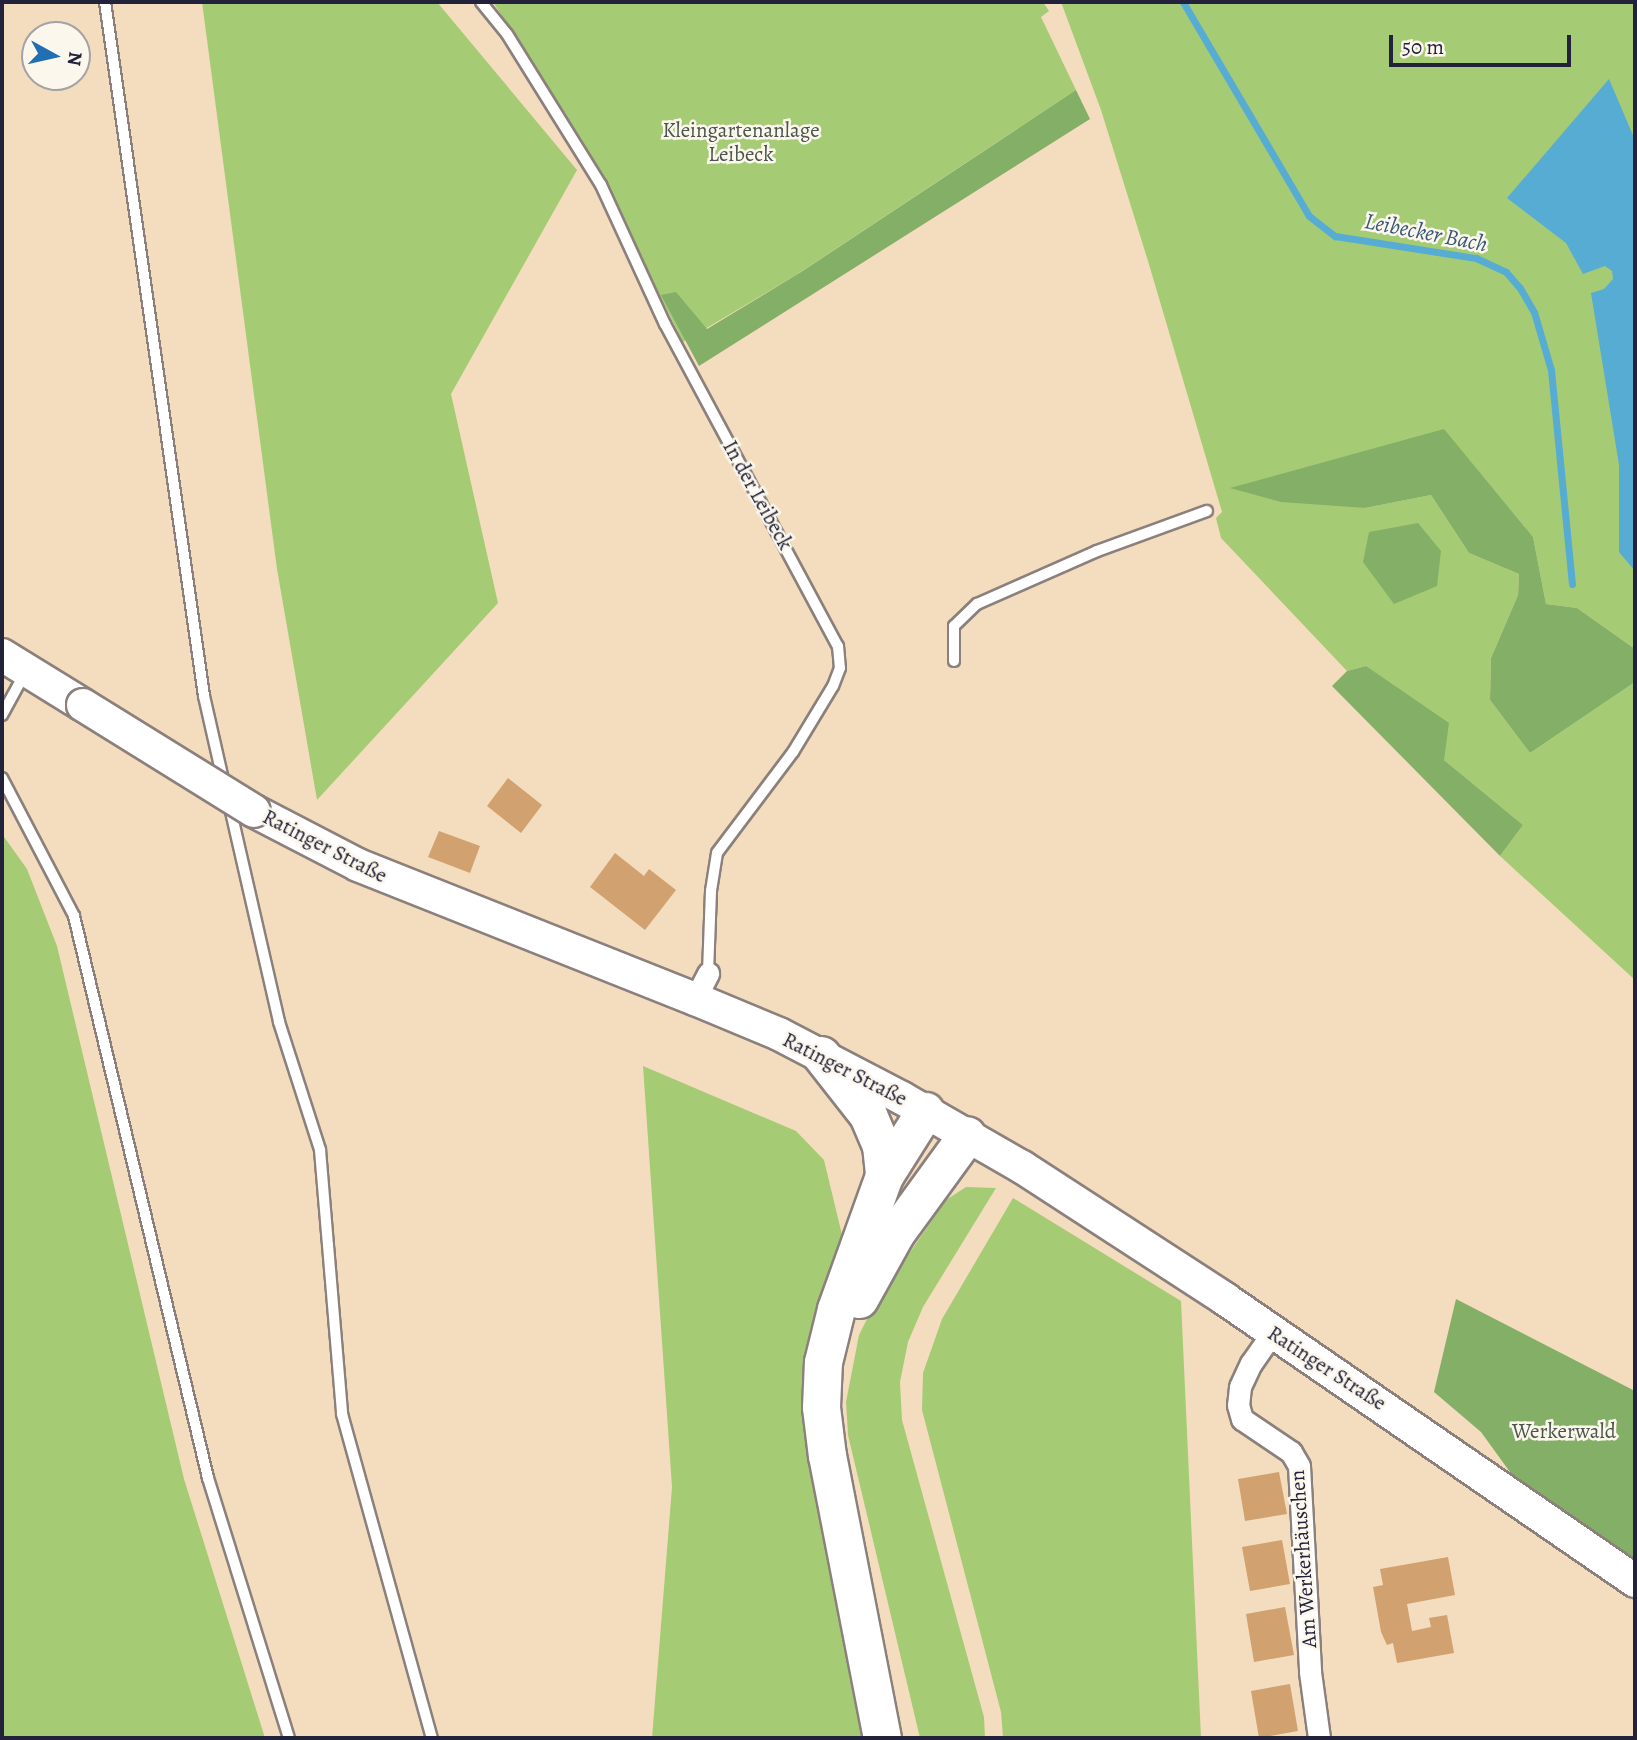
<!DOCTYPE html>
<html>
<head>
<meta charset="utf-8">
<style>
	body { margin:0 }
	#map { position:relative; width:1637px; height:1740px; overflow:hidden; background:#f4ddbe; font-family:Alegreya,serif }
	div>[style] { position:absolute }
	.green>* { inset:0; background:#a6cb75 }
	.forest>* { inset:0; background:#84af66 }
	.water>* { inset:0; background:#57acd3 }
	.stream>* { height:7px; margin:-3.5px; padding:0 3.5px; transform-origin:3.5px; border-radius:3.5px; background:#57acd3 }
	.building>* { inset:0; background:#d1a170 }
	.roads { filter:drop-shadow(2px 0 #8b807c) drop-shadow(-2px 0 #8b807c) drop-shadow(0 2px #8b807c) drop-shadow(0 -2px #8b807c) }
	.service>* { height:10px; margin:-5px; padding:0 5px; transform-origin:5px; border-radius:5px; background:#fff }
	.minor>* { height:21px; margin:-10.5px; padding:0 10.5px; transform-origin:10.5px; border-radius:10.5px; background:#fff }
	.primary>* { height:32px; margin:-16px; padding:0 16px; transform-origin:16px; border-radius:16px; background:#fff }
	.motorway>* { height:37px; margin:-18.5px; padding:0 18.5px; transform-origin:18.5px; border-radius:18.5px; background:#fff }
	.bridges { filter:drop-shadow(2px 0 #8b807c) drop-shadow(-2px 0 #8b807c) drop-shadow(0 2px #8b807c) drop-shadow(0 -2px #8b807c) }
	.primary-bridge>* { height:32px; margin:-16px; padding:0 16px; transform-origin:16px; border-radius:16px; background:#fff }
	span { translate:-50% -50%; white-space:nowrap; text-align:center; line-height:1.15; -webkit-text-stroke:5px #fbf7ec; paint-order:stroke }
	.park-label { font-size:21px; color:#4a554c }
	.street-label { font-size:21px; color:#22223b }
	.water-label { font-size:23px; color:#375978; font-style:italic }
	.frame { position:absolute; inset:0; border:4px solid #22223b; pointer-events:none }
	.north { position:absolute; left:21px; top:21px; width:70px; height:70px; box-sizing:border-box; background:#fbf7ec; border:2px solid #a4a2a5; border-radius:50%; rotate:98deg; font-size:19px; font-weight:700; line-height:28px; text-align:center; color:#22223b }
	.north::after { content:''; display:block; margin:auto; width:24px; height:32px; background:#1f6fb2; clip-path:polygon(50% 0,100% 100%,50% 72%,0 100%) }
	.scale { position:absolute; left:1389px; top:35px; width:182px; height:32px; box-sizing:border-box; border:4px solid #22223b; border-top:0; padding-left:9px; font-size:21px; line-height:24px; white-space:nowrap; color:#22223b; -webkit-text-stroke:5px #fbf7ec; paint-order:stroke }
</style>
</head>
<body>
<div id="map">
	<div class="green">
		<div style="clip-path:polygon(202px 2px,437px 2px,577px 170px,451px 394px,498px 603px,317px 800px,277px 569px)"></div>
		<div style="clip-path:polygon(493px 2px,1043px 2px,1049px 11px,1041px 17px,1076px 90px,796px 275px,683px 342px,585px 146px)"></div>
		<div style="clip-path:polygon(1061px 2px,1635px 2px,1635px 649px,1577px 608px,1546px 604px,1533px 537px,1444px 430px,1232px 488px,1365px 508px,1431px 495px,1469px 553px,1519px 574px,1518px 595px,1491px 658px,1490px 700px,1530px 753px,1635px 682px,1635px 980px,1500px 856px,1523px 825px,1444px 760px,1366px 666px,1347px 671px,1221px 538px,1216px 518px,1222px 512px,1148px 261px,1101px 110px)"></div>
		<div style="clip-path:polygon(2px 834px,27px 869px,57px 946px,184px 1479px,265px 1738px,2px 1738px)"></div>
		<div style="clip-path:polygon(643px 1066px,796px 1131px,824px 1160px,843px 1239px,811px 1342px,870px 1738px,652px 1738px,672px 1487px)"></div>
		<div style="clip-path:polygon(966px 1187px,996px 1188px,923px 1307px,908px 1342px,900px 1382px,902px 1420px,984px 1717px,985px 1738px,920px 1738px,848px 1435px,846px 1402px,859px 1335px,875px 1303px,946px 1200px)"></div>
		<div style="clip-path:polygon(1013px 1198px,1181px 1301px,1201px 1738px,1003px 1738px,1001px 1712px,922px 1410px,923px 1373px,942px 1319px)"></div>
	</div>
	<div class="forest">
		<div style="clip-path:polygon(1076px 90px,1090px 119px,699px 366px,661px 295px,676px 292px,707px 329px,801px 272px)"></div>
		<div style="clip-path:polygon(1444px 429px,1533px 537px,1546px 604px,1577px 608px,1635px 649px,1635px 682px,1530px 753px,1490px 700px,1491px 658px,1518px 595px,1519px 574px,1469px 553px,1431px 495px,1365px 508px,1281px 502px,1230px 488px)"></div>
		<div style="clip-path:polygon(1418px 523px,1441px 551px,1437px 586px,1394px 604px,1363px 562px,1369px 532px)"></div>
		<div style="clip-path:polygon(1366px 666px,1449px 723px,1444px 760px,1523px 825px,1500px 856px,1332px 686px,1347px 671px)"></div>
		<div style="clip-path:polygon(1456px 1299px,1635px 1391px,1635px 1561px,1515px 1479px,1481px 1432px,1434px 1392px)"></div>
	</div>
	<div class="water">
		<div style="clip-path:polygon(1609px 79px,1635px 140px,1635px 571px,1619px 552px,1619px 465px,1591px 293px,1604px 289px,1613px 279px,1612px 271px,1605px 266px,1583px 274px,1566px 243px,1507px 198px)"></div>
	</div>
	<div class="stream">
		<div style="left:1183px;top:2px;width:248px;rotate:59.5deg"></div>
		<div style="left:1309px;top:216px;width:33px;rotate:38deg"></div>
		<div style="left:1335px;top:236px;width:143px;rotate:8.9deg"></div>
		<div style="left:1476px;top:258px;width:33px;rotate:25deg"></div>
		<div style="left:1506px;top:272px;width:21px;rotate:49deg"></div>
		<div style="left:1520px;top:288px;width:28px;rotate:60deg"></div>
		<div style="left:1534px;top:312px;width:60px;rotate:73.7deg"></div>
		<div style="left:1551px;top:370px;width:215px;rotate:84.4deg"></div>
	</div>
	<div class="building">
		<div style="clip-path:polygon(508px 778px,542px 805px,521px 833px,487px 806px)"></div>
		<div style="clip-path:polygon(439px 831px,480px 846px,470px 873px,428px 857px)"></div>
		<div style="clip-path:polygon(615px 853px,644px 876px,649px 869px,676px 890px,645px 930px,590px 887px)"></div>
		<div style="clip-path:polygon(1279px 1472px,1287px 1514px,1245px 1521px,1238px 1479px)"></div>
		<div style="clip-path:polygon(1282px 1540px,1290px 1584px,1250px 1591px,1242px 1547px)"></div>
		<div style="clip-path:polygon(1448px 1557px,1455px 1595px,1407px 1604px,1412px 1631px,1431px 1627px,1429px 1618px,1447px 1615px,1454px 1653px,1397px 1663px,1393px 1643px,1387px 1645px,1381px 1632px,1373px 1587px,1383px 1585px,1380px 1569px)"></div>
		<div style="clip-path:polygon(1285px 1607px,1294px 1655px,1254px 1662px,1246px 1614px)"></div>
		<div style="clip-path:polygon(1290px 1684px,1298px 1731px,1259px 1738px,1251px 1691px)"></div>
	</div>
	<div class="roads">
		<div class="service">
			<div style="left:105px;top:2px;width:701px;rotate:81.88deg"></div>
			<div style="left:204px;top:696px;width:90px;rotate:77.2deg"></div>
			<div style="left:481px;top:2px;width:41px;rotate:50.9deg"></div>
			<div style="left:507px;top:34px;width:178px;rotate:58.1deg"></div>
			<div style="left:601px;top:185px;width:153px;rotate:65.3deg"></div>
			<div style="left:665px;top:324px;width:366px;rotate:61.8deg"></div>
			<div style="left:838px;top:646px;width:22px;rotate:85deg"></div>
			<div style="left:840px;top:668px;width:19px;rotate:111deg"></div>
			<div style="left:833px;top:686px;width:77px;rotate:121.2deg"></div>
			<div style="left:793px;top:752px;width:126px;rotate:127deg"></div>
			<div style="left:717px;top:853px;width:38px;rotate:99deg"></div>
			<div style="left:711px;top:891px;width:82px;rotate:92.1deg"></div>
			<div style="left:954px;top:661px;width:35px;rotate:-90deg"></div>
			<div style="left:954px;top:626px;width:32px;rotate:-44deg"></div>
			<div style="left:977px;top:604px;width:131px;rotate:-23.8deg"></div>
			<div style="left:1097px;top:551px;width:117px;rotate:-20deg"></div>
			<div style="left:2px;top:715px;width:48px;rotate:-61.3deg"></div>
			<div style="left:2px;top:778px;width:156px;rotate:62.4deg"></div>
			<div style="left:74px;top:916px;width:578px;rotate:76.59deg"></div>
			<div style="left:208px;top:1478px;width:272px;rotate:72.7deg"></div>
			<div style="left:229px;top:803px;width:225px;rotate:77.1deg"></div>
			<div style="left:279px;top:1022px;width:134px;rotate:72.2deg"></div>
			<div style="left:320px;top:1150px;width:265px;rotate:85.2deg"></div>
			<div style="left:342px;top:1414px;width:336px;rotate:74.5deg"></div>
		</div>
		<div class="minor">
			<div style="left:695px;top:999px;width:29px;rotate:-63deg"></div>
			<div style="left:1273px;top:1332px;width:38px;rotate:125deg"></div>
			<div style="left:1251px;top:1363px;width:26px;rotate:115deg"></div>
			<div style="left:1240px;top:1387px;width:18px;rotate:96deg"></div>
			<div style="left:1238px;top:1405px;width:15px;rotate:74deg"></div>
			<div style="left:1242px;top:1419px;width:59px;rotate:34deg"></div>
			<div style="left:1291px;top:1452px;width:16px;rotate:60deg"></div>
			<div style="left:1299px;top:1466px;width:206px;rotate:86.9deg"></div>
			<div style="left:1310px;top:1672px;width:67px;rotate:82.2deg"></div>
		</div>
		<div class="primary">
			<div style="left:2px;top:655px;width:95px;rotate:31.7deg"></div>
			<div style="left:254px;top:811px;width:117px;rotate:27.4deg"></div>
			<div style="left:358px;top:865px;width:363px;rotate:21.7deg"></div>
			<div style="left:695px;top:999px;width:91px;rotate:22.6deg"></div>
			<div style="left:779px;top:1034px;width:139px;rotate:27.5deg"></div>
			<div style="left:902px;top:1098px;width:138px;rotate:29.9deg"></div>
			<div style="left:1022px;top:1167px;width:242px;rotate:33deg"></div>
			<div style="left:1225px;top:1299px;width:498px;rotate:34.5deg"></div>
		</div>
		<div class="motorway">
			<div style="left:821px;top:1055px;width:76px;rotate:51.9deg"></div>
			<div style="left:868px;top:1115px;width:33px;rotate:67deg"></div>
			<div style="left:881px;top:1145px;width:31px;rotate:84deg"></div>
			<div style="left:859px;top:1299px;width:74px;rotate:-61deg"></div>
			<div style="left:895px;top:1234px;width:122px;rotate:-54deg"></div>
			<div style="left:882px;top:1738px;width:287px;rotate:-101deg"></div>
			<div style="left:827px;top:1456px;width:49px;rotate:-97deg"></div>
			<div style="left:821px;top:1407px;width:45px;rotate:-87.5deg"></div>
			<div style="left:823px;top:1362px;width:55px;rotate:-76.2deg"></div>
			<div style="left:836px;top:1309px;width:141px;rotate:-70.2deg"></div>
			<div style="left:884px;top:1176px;width:77px;rotate:-57.8deg"></div>
		</div>
	</div>
	<div class="bridges">
		<div class="primary-bridge">
			<div style="left:83px;top:705px;width:201px;rotate:31.8deg"></div>
		</div>
	</div>
	<div class="park-label">
		<span style="left:741px;top:142px">Kleingartenanlage<br>Leibeck</span>
		<span style="left:1564px;top:1431px">Werkerwald</span>
	</div>
	<div class="street-label">
		<span style="left:758px;top:495px;rotate:61deg">In der Leibeck</span>
		<span style="left:325px;top:846px;rotate:27deg">Ratinger Straße</span>
		<span style="left:845px;top:1069px;rotate:27deg">Ratinger Straße</span>
		<span style="left:1327px;top:1368px;rotate:33deg">Ratinger Straße</span>
		<span style="left:1303px;top:1559px;rotate:-94deg">Am Werkerhäuschen</span>
	</div>
	<div class="water-label">
		<span style="left:1426px;top:233px;rotate:11deg">Leibecker Bach</span>
	</div>
	<div class="frame"></div>
	<div class="north">N</div>
	<div class="scale">50 m</div>
</div>
</body>
</html>
